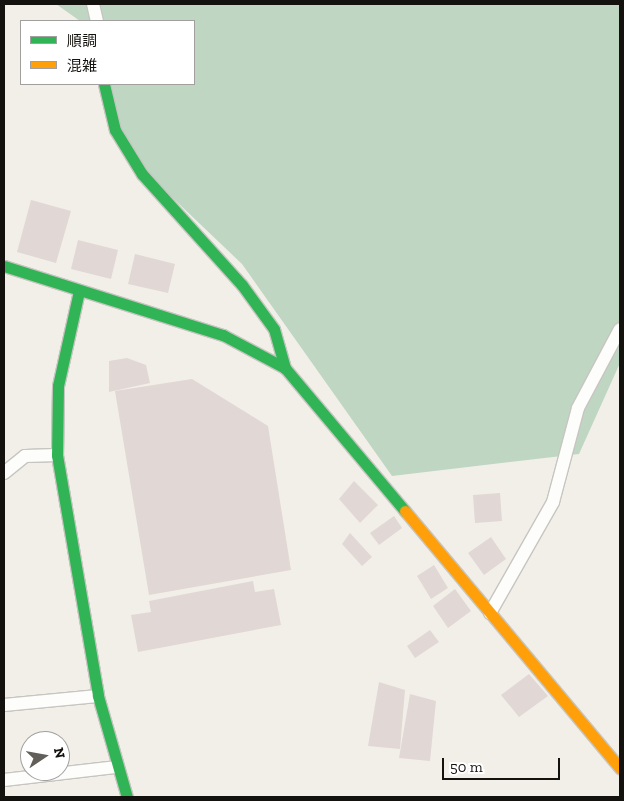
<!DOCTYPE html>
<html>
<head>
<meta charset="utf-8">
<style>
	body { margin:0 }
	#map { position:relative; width:624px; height:801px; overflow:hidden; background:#f2efe9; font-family:"Zilla Slab","Noto Sans JP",serif }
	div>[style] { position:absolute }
	.forest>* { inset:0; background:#bfd6c3 }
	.building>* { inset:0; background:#e1d7d4 }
	.roads { filter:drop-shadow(1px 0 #c7c5c0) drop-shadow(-1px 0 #c7c5c0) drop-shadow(0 1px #c7c5c0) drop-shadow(0 -1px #c7c5c0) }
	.street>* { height:12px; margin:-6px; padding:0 6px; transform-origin:6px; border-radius:6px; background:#fdfdfc }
	.fast>* { height:11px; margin:-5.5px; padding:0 5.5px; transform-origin:5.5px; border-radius:5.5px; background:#30b455 }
	.slow>* { height:11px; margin:-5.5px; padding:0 5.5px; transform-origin:5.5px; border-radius:5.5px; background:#ff9f0a }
	span { translate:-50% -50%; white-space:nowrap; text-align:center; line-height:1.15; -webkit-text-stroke:4px #fff; paint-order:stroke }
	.frame { position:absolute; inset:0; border:5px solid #14120e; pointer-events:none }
	.legend { position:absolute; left:20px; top:20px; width:175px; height:65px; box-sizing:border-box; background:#fff; border:1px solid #a1a09f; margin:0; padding:6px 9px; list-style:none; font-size:15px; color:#14120e }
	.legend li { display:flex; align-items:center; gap:10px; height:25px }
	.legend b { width:25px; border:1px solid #a1a09f }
	.north { position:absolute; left:20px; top:731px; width:50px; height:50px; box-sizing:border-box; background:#fff; border:1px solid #a1a09f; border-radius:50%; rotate:78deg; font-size:14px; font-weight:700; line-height:20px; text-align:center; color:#14120e }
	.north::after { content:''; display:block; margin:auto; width:18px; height:22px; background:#625f5b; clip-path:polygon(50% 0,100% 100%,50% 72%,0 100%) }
	.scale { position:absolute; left:442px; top:758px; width:118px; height:22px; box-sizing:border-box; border:2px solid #14120e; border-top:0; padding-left:6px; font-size:15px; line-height:18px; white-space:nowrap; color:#14120e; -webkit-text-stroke:4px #fff; paint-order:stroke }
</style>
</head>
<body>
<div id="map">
	<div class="forest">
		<div style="clip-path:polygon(56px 4px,620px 4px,620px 363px,579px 454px,392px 476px,242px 264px,135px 162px,107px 97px,111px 84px,194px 84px,194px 21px,80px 21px)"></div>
	</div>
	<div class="building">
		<div style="clip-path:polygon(31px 200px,71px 211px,56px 263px,17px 252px)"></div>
		<div style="clip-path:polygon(78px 240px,118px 250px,111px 279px,71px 269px)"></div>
		<div style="clip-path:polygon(135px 254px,175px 264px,168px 293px,128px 284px)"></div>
		<div style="clip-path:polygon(127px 358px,146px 365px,150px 383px,109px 392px,109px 361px)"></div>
		<div style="clip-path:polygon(192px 379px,268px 426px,291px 570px,149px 595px,115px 391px)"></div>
		<div style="clip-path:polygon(354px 481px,378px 505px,360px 523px,339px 499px)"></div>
		<div style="clip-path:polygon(500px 493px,502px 521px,475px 523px,473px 495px)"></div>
		<div style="clip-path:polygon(394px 516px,402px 528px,379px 545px,370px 533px)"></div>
		<div style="clip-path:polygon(350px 533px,372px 557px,362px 566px,342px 544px)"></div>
		<div style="clip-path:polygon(491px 537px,506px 559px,484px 575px,468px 553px)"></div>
		<div style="clip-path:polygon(434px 565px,448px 588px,431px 599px,417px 576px)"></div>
		<div style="clip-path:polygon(253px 581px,255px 592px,274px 589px,281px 625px,138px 652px,131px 615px,151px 612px,149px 601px)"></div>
		<div style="clip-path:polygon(455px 589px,471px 611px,448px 628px,433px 606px)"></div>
		<div style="clip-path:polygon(430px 630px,439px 642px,415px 658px,407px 646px)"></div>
		<div style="clip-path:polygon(529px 674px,548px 696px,519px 717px,501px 695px)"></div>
		<div style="clip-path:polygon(379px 682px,405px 690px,400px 749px,368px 746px)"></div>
		<div style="clip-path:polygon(410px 694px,436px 701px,430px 761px,399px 758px)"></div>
	</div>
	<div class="roads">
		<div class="street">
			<div style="left:93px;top:4px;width:17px;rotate:77deg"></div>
			<div style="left:4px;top:473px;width:27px;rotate:-39deg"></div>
			<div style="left:25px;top:456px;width:32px;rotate:-2deg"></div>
			<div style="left:490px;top:613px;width:128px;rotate:-60.4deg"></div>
			<div style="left:553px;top:502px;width:97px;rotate:-75.1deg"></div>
			<div style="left:578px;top:408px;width:89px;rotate:-62deg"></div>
			<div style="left:4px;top:705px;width:94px;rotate:-5.5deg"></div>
			<div style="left:4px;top:780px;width:114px;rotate:-6.6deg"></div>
		</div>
		<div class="fast">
			<div style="left:104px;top:84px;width:47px;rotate:76.6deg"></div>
			<div style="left:115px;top:130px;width:52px;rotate:58.5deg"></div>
			<div style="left:142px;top:174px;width:149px;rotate:48deg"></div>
			<div style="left:242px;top:285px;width:54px;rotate:54deg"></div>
			<div style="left:274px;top:329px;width:41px;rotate:74.2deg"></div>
			<div style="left:4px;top:266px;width:230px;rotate:17.5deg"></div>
			<div style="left:223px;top:335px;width:70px;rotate:28deg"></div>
			<div style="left:285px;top:368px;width:187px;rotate:50deg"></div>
			<div style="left:79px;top:291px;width:97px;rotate:102.5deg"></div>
			<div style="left:58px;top:386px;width:69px;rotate:90.8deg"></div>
			<div style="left:57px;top:455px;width:244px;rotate:80.3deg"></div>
			<div style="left:98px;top:696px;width:105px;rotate:74deg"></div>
		</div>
		<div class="slow">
			<div style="left:405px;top:511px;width:335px;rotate:50.1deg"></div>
		</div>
	</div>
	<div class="frame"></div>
	<ul class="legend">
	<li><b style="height:6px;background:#30b455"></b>順調</li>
	<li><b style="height:6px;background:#ff9f0a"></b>混雑</li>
	</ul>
	<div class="north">N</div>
	<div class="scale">50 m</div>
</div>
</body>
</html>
